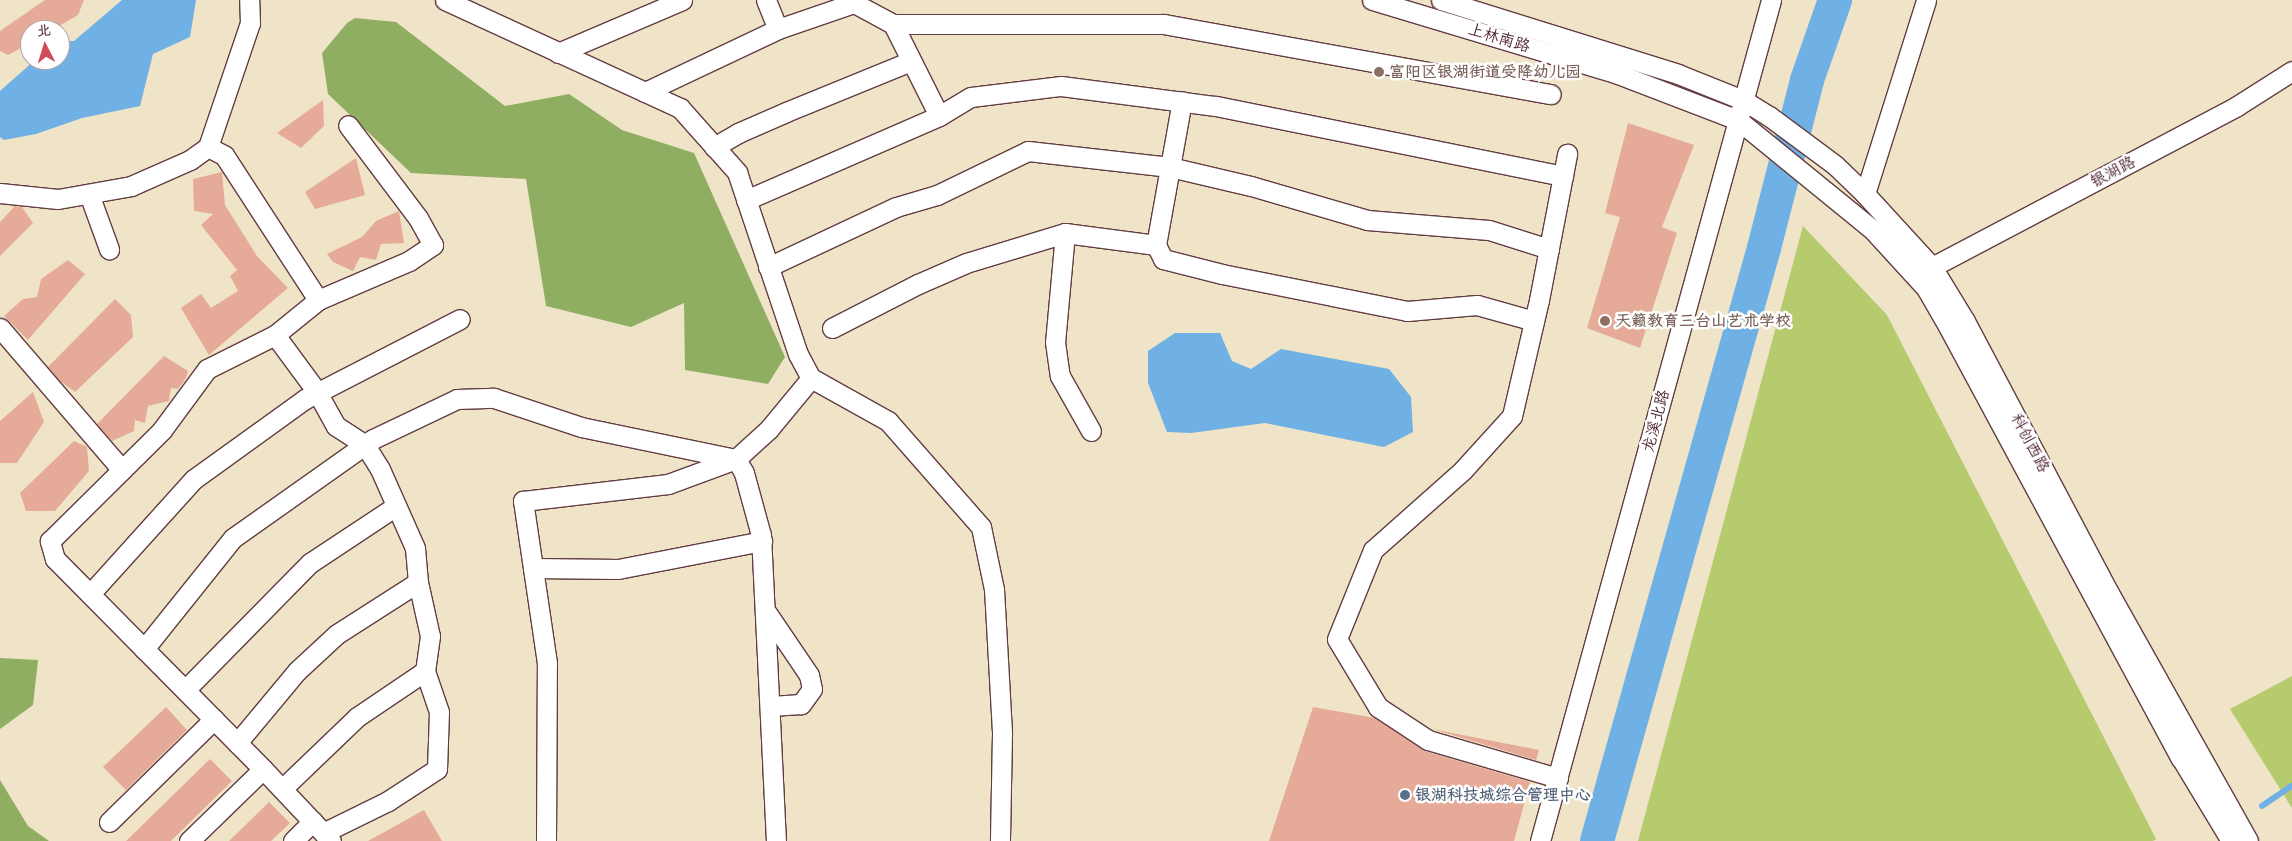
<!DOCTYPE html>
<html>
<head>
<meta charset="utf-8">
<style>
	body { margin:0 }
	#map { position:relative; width:2292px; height:841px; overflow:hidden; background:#efe4c7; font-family:"Architects Daughter","LXGW WenKai TC",sans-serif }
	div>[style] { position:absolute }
	.green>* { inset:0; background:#b6ca6e }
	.forest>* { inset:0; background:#90ae61 }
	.water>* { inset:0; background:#6fb1e4 }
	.stream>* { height:5.5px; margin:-2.75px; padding:0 2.75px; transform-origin:2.75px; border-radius:2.75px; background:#6fb1e4 }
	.river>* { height:34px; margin:-17px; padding:0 17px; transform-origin:17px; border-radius:17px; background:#6fb1e4 }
	.building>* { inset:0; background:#e6ab98 }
	.roads { filter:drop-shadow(1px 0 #633d42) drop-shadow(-1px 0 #633d42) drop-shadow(0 1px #633d42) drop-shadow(0 -1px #633d42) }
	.minor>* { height:19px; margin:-9.5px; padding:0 9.5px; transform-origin:9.5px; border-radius:9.5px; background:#fff }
	.dots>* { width:14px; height:14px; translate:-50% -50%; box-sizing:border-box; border:2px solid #fff; border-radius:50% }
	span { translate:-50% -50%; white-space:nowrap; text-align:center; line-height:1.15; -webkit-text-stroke:5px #fff; paint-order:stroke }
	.street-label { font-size:16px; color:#4a1f2b }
	.education-label { font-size:16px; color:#785e54; font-weight:700 }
	.left { translate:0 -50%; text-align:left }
	.service-label { font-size:16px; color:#4e5e75; font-weight:700 }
	.north { position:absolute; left:20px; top:20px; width:50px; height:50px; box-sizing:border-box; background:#fff; border:1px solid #b7a5aa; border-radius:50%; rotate:355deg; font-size:14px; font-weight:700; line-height:20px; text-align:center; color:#4a1f2b }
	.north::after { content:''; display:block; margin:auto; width:18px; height:22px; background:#d1495b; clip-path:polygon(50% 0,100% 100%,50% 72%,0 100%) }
</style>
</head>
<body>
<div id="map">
	<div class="green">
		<div style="clip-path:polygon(1803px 226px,1887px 315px,2156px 839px,2153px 841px,1638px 841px)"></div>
		<div style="clip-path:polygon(2292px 676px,2292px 808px,2230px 709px)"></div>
	</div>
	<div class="forest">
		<div style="clip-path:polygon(355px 18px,396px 22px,505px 106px,569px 94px,622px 130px,694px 153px,785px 357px,768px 384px,685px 370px,684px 303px,631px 327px,546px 306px,526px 179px,411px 173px,328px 94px,322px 53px,347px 23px)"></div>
		<div style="clip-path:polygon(0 658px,38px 660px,33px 705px,0 729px)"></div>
		<div style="clip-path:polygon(0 780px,28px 826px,49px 841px,0 841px)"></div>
	</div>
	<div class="water">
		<div style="clip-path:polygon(122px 0,196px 0,190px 37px,153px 54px,140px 106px,82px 118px,36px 134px,4px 140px,0 137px,0 91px,35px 60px,60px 60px,60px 41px,74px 41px)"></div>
		<div style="clip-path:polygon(1175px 333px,1220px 333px,1232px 361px,1251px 369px,1281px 349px,1389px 369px,1411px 397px,1413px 432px,1384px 447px,1265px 423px,1191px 433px,1167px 432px,1148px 383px,1148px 351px)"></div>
	</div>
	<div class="stream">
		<div style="left:2262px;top:806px;width:36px;rotate:-34deg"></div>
	</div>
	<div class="river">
		<div style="left:1597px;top:841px;width:616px;rotate:-74.27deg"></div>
		<div style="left:1764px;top:248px;width:173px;rotate:-75.6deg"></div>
		<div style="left:1807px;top:80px;width:85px;rotate:-70.7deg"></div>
	</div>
	<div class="building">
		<div style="clip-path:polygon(45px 0,84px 0,78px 15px,52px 30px,30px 30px,30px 43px,8px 55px,0 51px,0 31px)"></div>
		<div style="clip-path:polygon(323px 100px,324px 126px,301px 148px,277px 133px)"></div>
		<div style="clip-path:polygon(1628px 123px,1694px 145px,1662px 227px,1677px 233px,1640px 348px,1587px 328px,1620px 217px,1605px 213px)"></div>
		<div style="clip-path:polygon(356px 158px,365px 195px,315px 209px,305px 192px)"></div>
		<div style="clip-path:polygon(222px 172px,225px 205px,257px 256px,288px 288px,209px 355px,181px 308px,201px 294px,211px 308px,238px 291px,230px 276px,237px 270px,201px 225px,213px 214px,194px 211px,193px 179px)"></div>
		<div style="clip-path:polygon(15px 206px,22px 207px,33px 223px,0 256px,0 222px)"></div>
		<div style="clip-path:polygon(399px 211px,404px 243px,381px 244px,376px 260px,360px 257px,353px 271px,333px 262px,327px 254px,362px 237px,376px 221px)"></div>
		<div style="clip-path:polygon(68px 260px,85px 274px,28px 340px,4px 316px,23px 299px,37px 297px,41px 279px)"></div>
		<div style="clip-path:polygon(115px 299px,131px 315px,133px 337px,75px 392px,60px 381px,48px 367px)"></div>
		<div style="clip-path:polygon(164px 356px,188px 371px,186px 378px,178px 389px,171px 388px,169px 401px,148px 406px,145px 423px,135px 420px,134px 431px,112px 441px,97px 424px)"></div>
		<div style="clip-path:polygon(33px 392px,44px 422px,17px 463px,0 463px,0 421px)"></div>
		<div style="clip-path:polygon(74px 441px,87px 447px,89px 471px,55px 511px,26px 511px,20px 493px)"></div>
		<div style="clip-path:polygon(166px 707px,187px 730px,126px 790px,103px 767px)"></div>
		<div style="clip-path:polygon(1313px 707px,1375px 718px,1425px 751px,1530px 782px,1514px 841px,1269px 841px)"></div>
		<div style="clip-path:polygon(1432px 729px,1539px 750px,1536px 760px)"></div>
		<div style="clip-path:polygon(210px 759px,232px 781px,171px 841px,126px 841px)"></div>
		<div style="clip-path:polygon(269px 802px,290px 823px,271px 841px,229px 841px)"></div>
		<div style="clip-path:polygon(424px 810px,442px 841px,368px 841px)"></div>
	</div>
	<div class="roads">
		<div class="minor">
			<div style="left:445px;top:0;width:259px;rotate:24.7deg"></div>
			<div style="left:680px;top:108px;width:86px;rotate:48.3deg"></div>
			<div style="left:737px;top:172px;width:192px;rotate:71.5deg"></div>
			<div style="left:798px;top:354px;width:27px;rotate:62deg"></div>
			<div style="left:811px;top:378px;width:88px;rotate:29.2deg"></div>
			<div style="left:888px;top:421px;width:141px;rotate:48.7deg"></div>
			<div style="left:981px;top:527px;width:63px;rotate:78.2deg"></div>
			<div style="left:994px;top:589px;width:145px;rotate:86.8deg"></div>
			<div style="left:1002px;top:734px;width:107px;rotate:91.1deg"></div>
			<div style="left:766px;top:0;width:31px;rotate:68deg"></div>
			<div style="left:1372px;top:0;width:257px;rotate:16.7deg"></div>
			<div style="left:1618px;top:74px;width:129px;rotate:21deg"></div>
			<div style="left:1738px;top:120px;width:174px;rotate:39.2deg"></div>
			<div style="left:1873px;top:230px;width:79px;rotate:47.6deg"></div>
			<div style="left:1926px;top:288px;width:46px;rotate:60.1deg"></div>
			<div style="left:1949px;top:328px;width:489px;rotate:61.7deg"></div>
			<div style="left:2181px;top:758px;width:97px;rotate:58.9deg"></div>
			<div style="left:1441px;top:0;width:248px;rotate:17.3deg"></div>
			<div style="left:1678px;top:74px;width:70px;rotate:21.8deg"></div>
			<div style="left:1743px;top:100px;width:31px;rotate:32deg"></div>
			<div style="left:1769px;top:116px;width:82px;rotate:36.6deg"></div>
			<div style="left:1835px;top:165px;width:42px;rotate:44deg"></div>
			<div style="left:1865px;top:194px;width:99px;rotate:47.5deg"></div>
			<div style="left:1932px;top:267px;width:63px;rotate:58.6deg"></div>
			<div style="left:1965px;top:321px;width:308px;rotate:62.1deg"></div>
			<div style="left:2109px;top:593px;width:284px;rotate:60.7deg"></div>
			<div style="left:893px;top:24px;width:103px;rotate:63.4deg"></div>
			<div style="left:558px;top:53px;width:135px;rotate:-23.1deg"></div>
			<div style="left:645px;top:92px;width:147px;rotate:-25.3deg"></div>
			<div style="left:778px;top:29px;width:80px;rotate:-18.9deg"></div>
			<div style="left:854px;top:3px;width:44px;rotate:28.3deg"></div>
			<div style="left:893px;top:24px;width:271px"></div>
			<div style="left:1164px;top:24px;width:393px;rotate:10.3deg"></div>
			<div style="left:208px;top:147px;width:18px;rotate:27deg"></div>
			<div style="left:224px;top:155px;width:173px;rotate:57deg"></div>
			<div style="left:714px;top:147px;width:28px;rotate:-30deg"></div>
			<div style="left:738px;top:133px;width:52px;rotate:-23.6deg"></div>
			<div style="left:786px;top:112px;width:135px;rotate:-22.2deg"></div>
			<div style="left:0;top:193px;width:58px;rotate:5.9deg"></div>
			<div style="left:58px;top:199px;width:74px;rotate:-10.1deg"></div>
			<div style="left:131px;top:186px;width:64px;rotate:-23.8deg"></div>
			<div style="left:190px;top:160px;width:22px;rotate:-36deg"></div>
			<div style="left:208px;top:147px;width:131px;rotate:-71.3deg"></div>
			<div style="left:250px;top:23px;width:23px;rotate:-92deg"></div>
			<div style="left:89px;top:194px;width:59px;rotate:70deg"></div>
			<div style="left:1865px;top:194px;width:203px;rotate:-72.5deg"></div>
			<div style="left:746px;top:200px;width:210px;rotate:-23.5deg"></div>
			<div style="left:939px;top:116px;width:37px;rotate:-31deg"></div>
			<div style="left:971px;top:97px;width:91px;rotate:-7deg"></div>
			<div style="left:1061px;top:86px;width:156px;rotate:7.4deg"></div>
			<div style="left:1216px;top:106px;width:354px;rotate:11.4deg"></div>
			<div style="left:1065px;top:233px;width:109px;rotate:95.2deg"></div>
			<div style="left:1055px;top:342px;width:34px;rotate:82deg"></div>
			<div style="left:1060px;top:376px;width:63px;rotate:60.6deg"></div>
			<div style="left:1156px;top:245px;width:146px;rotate:-79.8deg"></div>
			<div style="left:768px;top:267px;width:141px;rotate:-25.1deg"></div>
			<div style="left:896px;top:207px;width:43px;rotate:-16.3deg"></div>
			<div style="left:937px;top:195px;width:101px;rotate:-25.8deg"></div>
			<div style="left:1028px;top:151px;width:143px;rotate:6.4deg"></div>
			<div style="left:1170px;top:167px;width:83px;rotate:13.2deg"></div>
			<div style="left:1251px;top:186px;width:121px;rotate:16.3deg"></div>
			<div style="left:1367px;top:220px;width:122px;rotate:4.7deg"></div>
			<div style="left:1489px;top:230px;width:63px;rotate:17.6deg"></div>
			<div style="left:1932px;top:267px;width:345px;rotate:-27.8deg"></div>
			<div style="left:2237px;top:106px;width:65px;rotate:-32.5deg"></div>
			<div style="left:0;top:328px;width:187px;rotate:49.3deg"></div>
			<div style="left:832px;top:328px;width:97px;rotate:-27.1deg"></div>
			<div style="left:918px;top:284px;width:52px;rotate:-23.6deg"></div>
			<div style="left:966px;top:263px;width:103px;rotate:-16.9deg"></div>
			<div style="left:1065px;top:233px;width:92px;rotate:7.5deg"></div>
			<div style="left:1156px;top:245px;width:16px;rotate:63deg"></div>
			<div style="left:1163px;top:259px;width:61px;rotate:14.3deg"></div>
			<div style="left:1222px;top:274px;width:189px;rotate:11.3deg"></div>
			<div style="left:1407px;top:311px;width:70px;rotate:-4.9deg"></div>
			<div style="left:1477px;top:305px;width:59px;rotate:15.7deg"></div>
			<div style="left:275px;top:335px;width:71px;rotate:53.6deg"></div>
			<div style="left:317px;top:392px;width:39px;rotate:61deg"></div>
			<div style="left:336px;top:426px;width:35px;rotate:33deg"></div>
			<div style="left:365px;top:445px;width:28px;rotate:58deg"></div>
			<div style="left:380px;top:469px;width:86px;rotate:66.1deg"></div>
			<div style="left:415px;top:548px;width:34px;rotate:85deg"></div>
			<div style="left:418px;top:582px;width:55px;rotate:77.5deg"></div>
			<div style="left:430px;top:636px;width:35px;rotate:98deg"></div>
			<div style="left:425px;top:671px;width:43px;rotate:71.1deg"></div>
			<div style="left:439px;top:712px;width:57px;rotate:92deg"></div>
			<div style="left:437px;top:769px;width:59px;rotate:146.9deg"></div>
			<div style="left:388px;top:801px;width:72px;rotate:153.8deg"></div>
			<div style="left:533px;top:568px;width:85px;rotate:0.7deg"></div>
			<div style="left:618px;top:569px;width:147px;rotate:-11deg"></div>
			<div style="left:90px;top:594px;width:155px;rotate:-47.9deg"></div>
			<div style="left:194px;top:479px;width:137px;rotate:-35.8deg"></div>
			<div style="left:305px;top:399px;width:174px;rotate:-27.3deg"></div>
			<div style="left:767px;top:613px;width:75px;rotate:55.9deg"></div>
			<div style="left:809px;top:675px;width:14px;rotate:78deg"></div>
			<div style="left:812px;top:689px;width:19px;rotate:126deg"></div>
			<div style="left:801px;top:704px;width:30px;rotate:176deg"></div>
			<div style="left:144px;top:649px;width:142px;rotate:-51.3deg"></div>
			<div style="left:233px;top:538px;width:171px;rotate:-35.3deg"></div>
			<div style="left:373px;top:439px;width:93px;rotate:-25.5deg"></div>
			<div style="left:457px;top:399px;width:37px;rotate:-2deg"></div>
			<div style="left:494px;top:398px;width:92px;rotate:18.4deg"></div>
			<div style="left:581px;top:427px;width:158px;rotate:11.7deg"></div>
			<div style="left:736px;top:459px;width:16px;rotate:60deg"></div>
			<div style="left:744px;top:473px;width:64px;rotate:74.7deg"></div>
			<div style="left:761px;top:535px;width:306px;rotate:87.2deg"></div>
			<div style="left:185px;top:690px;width:178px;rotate:-45.5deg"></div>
			<div style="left:310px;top:563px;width:103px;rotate:-33.5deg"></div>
			<div style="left:237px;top:743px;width:94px;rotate:-50.2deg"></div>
			<div style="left:297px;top:671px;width:54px;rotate:-42.8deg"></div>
			<div style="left:337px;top:634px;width:96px;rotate:-32.7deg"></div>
			<div style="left:1558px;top:778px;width:135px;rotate:-163.7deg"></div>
			<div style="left:1428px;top:740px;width:60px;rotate:-146.6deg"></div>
			<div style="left:1378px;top:707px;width:79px;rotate:-121.1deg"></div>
			<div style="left:1337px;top:639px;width:96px;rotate:-68deg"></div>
			<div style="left:1373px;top:550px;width:120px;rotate:-41.6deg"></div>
			<div style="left:1463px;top:470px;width:73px;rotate:-47.8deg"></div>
			<div style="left:1512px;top:416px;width:119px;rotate:-76.9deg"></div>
			<div style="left:1539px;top:300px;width:149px;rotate:-79.1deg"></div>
			<div style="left:282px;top:789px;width:104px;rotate:-43.8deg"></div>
			<div style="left:357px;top:717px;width:82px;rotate:-34.1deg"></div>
			<div style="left:109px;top:822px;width:147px;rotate:-44.4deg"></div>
			<div style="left:189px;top:841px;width:103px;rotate:-44.2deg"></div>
			<div style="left:293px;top:841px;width:28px;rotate:-45deg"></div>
			<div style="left:331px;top:841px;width:99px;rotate:-133.4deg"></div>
			<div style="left:263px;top:769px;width:296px;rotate:-134.7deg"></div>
			<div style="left:55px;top:559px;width:19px;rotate:-106deg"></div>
			<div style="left:50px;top:541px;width:158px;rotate:-44.7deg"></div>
			<div style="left:162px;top:430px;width:76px;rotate:-53.6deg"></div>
			<div style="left:207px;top:369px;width:76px;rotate:-26.6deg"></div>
			<div style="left:275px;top:335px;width:55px;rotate:-39.1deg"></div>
			<div style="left:318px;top:300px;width:99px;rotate:-23.2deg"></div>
			<div style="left:409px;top:261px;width:29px;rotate:-34deg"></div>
			<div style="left:433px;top:245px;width:31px;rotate:-119deg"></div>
			<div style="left:418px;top:218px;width:116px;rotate:-127deg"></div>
			<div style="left:546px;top:841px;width:178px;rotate:-89.7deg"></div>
			<div style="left:547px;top:663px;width:164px;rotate:-98.4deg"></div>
			<div style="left:523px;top:501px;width:146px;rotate:-6.7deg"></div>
			<div style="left:668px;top:484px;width:72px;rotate:-20.2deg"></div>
			<div style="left:736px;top:459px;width:45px;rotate:-42.3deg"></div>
			<div style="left:769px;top:429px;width:66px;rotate:-50.5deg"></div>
			<div style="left:1540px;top:841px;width:872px;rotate:-74.64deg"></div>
		</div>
	</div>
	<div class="dots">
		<div style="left:1379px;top:72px;background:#8d6e63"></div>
		<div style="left:1605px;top:321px;background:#8d6e63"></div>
		<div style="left:1405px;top:795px;background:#5c6f8a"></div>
	</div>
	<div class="street-label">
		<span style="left:1499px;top:38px;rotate:17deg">上林南路</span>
		<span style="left:2113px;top:172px;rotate:-28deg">银湖路</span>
		<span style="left:1656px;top:421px;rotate:-75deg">龙溪北路</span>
		<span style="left:2030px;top:443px;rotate:62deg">科创西路</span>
	</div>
	<div class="education-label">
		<span class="left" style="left:1389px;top:72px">富阳区银湖街道受降幼儿园</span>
		<span class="left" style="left:1615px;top:321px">天籁教育三台山艺术学校</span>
	</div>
	<div class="service-label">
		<span class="left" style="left:1415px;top:795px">银湖科技城综合管理中心</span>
	</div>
	<div class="north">北</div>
</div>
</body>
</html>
